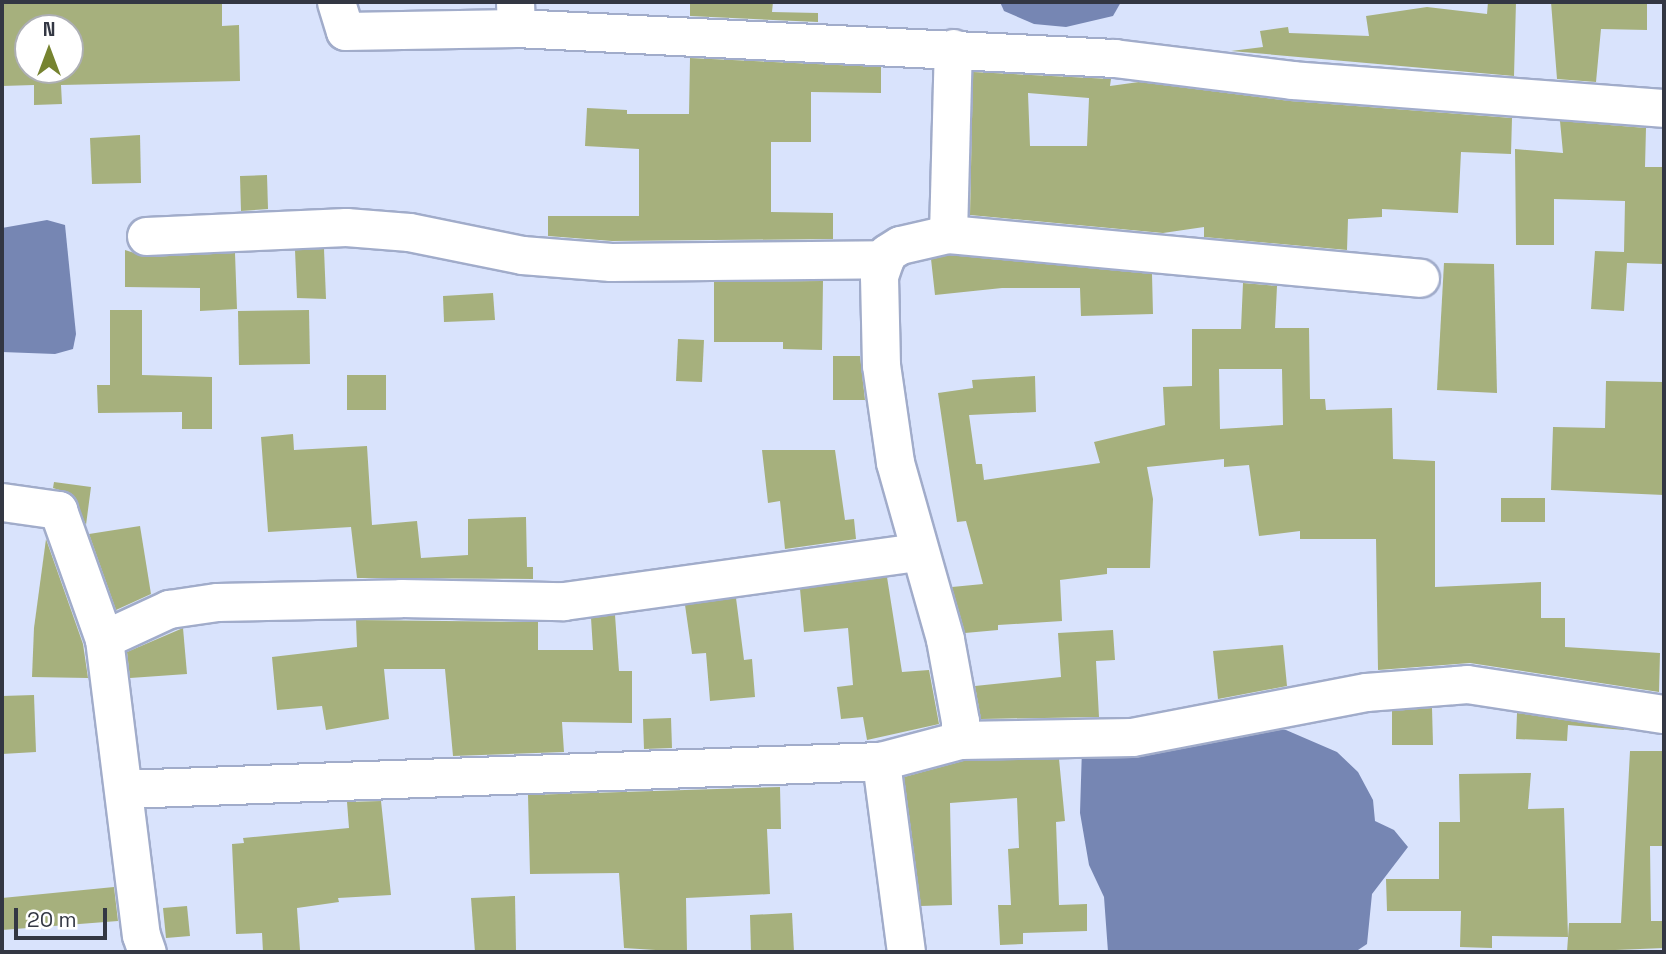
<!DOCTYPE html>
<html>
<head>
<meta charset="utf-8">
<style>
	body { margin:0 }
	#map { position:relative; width:1666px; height:954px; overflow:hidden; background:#d9e3fc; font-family:"Space Grotesk",sans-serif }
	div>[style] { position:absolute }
	.water>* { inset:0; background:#7686b3 }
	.building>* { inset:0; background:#a6b07d }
	.roads { filter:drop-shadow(2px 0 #a1acca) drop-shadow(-2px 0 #a1acca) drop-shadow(0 2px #a1acca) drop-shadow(0 -2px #a1acca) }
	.street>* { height:37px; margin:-18.5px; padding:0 18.5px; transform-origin:18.5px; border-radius:18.5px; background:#fff }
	span { translate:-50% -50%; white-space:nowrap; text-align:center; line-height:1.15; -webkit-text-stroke:5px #fff; paint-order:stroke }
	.frame { position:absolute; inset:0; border:4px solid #333743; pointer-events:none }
	.north { position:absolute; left:14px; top:14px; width:70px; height:70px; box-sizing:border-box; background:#fff; border:2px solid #adafb4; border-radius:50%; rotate:0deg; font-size:19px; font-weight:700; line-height:28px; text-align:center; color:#333743 }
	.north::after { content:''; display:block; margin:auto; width:24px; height:32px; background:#768330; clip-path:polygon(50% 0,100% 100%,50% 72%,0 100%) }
	.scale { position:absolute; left:14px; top:908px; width:93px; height:32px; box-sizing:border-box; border:4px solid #333743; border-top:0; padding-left:9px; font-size:21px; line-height:24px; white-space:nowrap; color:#333743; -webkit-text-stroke:5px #fff; paint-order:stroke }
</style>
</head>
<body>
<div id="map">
	<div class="water">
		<div style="clip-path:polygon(1000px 2px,1121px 2px,1113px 16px,1066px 27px,1034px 24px,1004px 11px)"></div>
		<div style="clip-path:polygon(47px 220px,65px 225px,76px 334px,73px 349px,55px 354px,2px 352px,2px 228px)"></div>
		<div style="clip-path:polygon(1256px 727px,1286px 730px,1337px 752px,1358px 772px,1373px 800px,1375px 821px,1394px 830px,1408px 847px,1372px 894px,1367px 944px,1355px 952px,1108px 952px,1104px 897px,1089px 865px,1080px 813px,1082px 748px)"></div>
	</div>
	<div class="building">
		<div style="clip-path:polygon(evenodd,2px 2px,222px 2px,222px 26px,239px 25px,240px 81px,61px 85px,62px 104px,34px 105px,34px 85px,2px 86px,2px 2px,28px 28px,70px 28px,70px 70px,28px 70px,28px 28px)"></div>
		<div style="clip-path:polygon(690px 2px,773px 2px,772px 12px,818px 13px,818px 22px,690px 16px)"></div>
		<div style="clip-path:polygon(1488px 2px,1516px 2px,1514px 76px,1231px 51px,1263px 47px,1260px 31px,1288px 27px,1289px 33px,1369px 36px,1366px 16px,1427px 7px,1487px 14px)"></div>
		<div style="clip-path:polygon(1551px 2px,1647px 2px,1647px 30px,1601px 29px,1596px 82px,1557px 79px)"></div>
		<div style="clip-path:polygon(690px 58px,881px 67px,881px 93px,811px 92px,811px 142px,771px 142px,771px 212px,833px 213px,833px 239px,612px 241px,548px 236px,548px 216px,639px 216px,639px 149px,585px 146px,587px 108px,627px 110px,627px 114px,689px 114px)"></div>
		<div style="clip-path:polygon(evenodd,973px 72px,1111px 79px,1110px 86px,1139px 82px,1290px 101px,1512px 118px,1511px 154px,1461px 152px,1458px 213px,1382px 209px,1382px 217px,1348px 219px,1347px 250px,1204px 237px,1204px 227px,1163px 233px,970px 215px,973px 72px,1028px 93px,1089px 98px,1087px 146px,1030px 146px,1028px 93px)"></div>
		<div style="clip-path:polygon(1560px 121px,1646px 128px,1645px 167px,1664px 167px,1664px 264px,1627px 263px,1624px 311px,1591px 309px,1595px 251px,1624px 252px,1625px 201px,1554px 199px,1554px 245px,1516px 245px,1515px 149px,1563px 153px)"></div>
		<div style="clip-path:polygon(140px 135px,141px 183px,92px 184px,90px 138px)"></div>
		<div style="clip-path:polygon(267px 175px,268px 209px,241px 211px,240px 176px)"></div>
		<div style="clip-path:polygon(324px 249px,326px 299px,297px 298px,295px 250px)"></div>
		<div style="clip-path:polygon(125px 250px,147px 257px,235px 253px,237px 309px,200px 311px,200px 288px,125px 287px)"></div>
		<div style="clip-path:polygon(949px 255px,1152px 274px,1153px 314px,1081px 316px,1080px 288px,1002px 288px,935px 295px,931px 259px)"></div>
		<div style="clip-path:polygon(1444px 263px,1494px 264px,1497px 393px,1437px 390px)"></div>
		<div style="clip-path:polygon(823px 281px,822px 350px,783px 349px,783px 342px,714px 342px,714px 282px)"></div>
		<div style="clip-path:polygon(evenodd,1243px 283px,1277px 286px,1275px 328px,1309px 328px,1310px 399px,1325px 399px,1326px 410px,1392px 408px,1393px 459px,1435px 461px,1435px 587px,1541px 582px,1541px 618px,1565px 618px,1565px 647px,1660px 653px,1659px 692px,1470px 663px,1378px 670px,1376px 539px,1300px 539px,1300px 531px,1259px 536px,1249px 465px,1224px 467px,1224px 459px,1147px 467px,1153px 499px,1150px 568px,1107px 568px,1107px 574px,1060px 580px,1062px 621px,998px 625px,998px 630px,965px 633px,952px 587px,983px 584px,966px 521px,957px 522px,938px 393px,973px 388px,972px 380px,1035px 376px,1036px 412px,969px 415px,976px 464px,982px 464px,984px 480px,1100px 463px,1094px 442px,1165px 425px,1163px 387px,1192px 386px,1192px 329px,1241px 329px,1243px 283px,1219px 369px,1282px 369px,1283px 425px,1220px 429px,1219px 369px)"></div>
		<div style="clip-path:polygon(493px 293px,495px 320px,444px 322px,443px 296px)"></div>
		<div style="clip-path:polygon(110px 310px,142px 310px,142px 375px,212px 377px,212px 429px,182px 429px,182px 412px,98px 413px,97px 385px,110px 385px)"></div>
		<div style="clip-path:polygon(309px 310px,310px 364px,239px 365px,238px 311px)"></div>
		<div style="clip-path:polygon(678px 339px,704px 340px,702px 382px,676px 381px)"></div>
		<div style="clip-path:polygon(833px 356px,860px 356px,865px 400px,833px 400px)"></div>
		<div style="clip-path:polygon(347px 375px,386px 375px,386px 410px,347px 410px)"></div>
		<div style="clip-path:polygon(1606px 381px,1664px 382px,1664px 495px,1551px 490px,1553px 427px,1605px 428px)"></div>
		<div style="clip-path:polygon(293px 434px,294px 450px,367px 446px,372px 525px,417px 521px,421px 558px,468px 555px,468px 519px,526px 517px,527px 567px,533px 567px,533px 579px,357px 578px,351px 527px,268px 532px,261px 437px)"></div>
		<div style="clip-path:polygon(762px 450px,835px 450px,845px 520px,854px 519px,856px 539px,785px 549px,780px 501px,768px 503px)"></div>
		<div style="clip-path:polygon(54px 482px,91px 487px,86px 525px,72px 494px,53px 488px)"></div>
		<div style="clip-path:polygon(1501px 498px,1545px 498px,1545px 522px,1501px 522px)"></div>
		<div style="clip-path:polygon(140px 526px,151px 594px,116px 610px,89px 534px)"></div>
		<div style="clip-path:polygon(46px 539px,83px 644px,88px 678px,32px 677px,34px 628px)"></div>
		<div style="clip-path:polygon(887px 577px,902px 672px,929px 670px,939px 724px,867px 740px,863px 717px,841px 719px,837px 687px,853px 685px,848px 628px,804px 632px,800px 589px)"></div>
		<div style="clip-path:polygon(736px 598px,744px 660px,752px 659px,755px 697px,710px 701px,706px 653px,692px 654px,685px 605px)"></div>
		<div style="clip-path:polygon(615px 615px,619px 671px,632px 671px,632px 723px,562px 722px,564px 752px,453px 756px,445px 669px,384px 669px,389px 719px,326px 730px,322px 706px,277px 710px,272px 657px,357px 647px,356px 620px,538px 622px,538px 650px,593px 650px,591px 618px)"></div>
		<div style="clip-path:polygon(183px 628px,187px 674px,130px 678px,127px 652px)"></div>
		<div style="clip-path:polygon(1113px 630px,1115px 660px,1096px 661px,1099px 717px,981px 719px,975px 686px,1061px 677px,1058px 633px)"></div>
		<div style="clip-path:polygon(1283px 645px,1287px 686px,1218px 699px,1213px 651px)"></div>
		<div style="clip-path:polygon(34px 695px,36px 752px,2px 754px,2px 696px)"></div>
		<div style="clip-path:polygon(1432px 708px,1433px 745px,1392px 745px,1392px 711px)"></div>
		<div style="clip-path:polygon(1517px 713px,1624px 729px,1624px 730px,1568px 725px,1567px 741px,1516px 739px)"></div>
		<div style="clip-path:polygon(671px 718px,672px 748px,644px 749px,643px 719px)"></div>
		<div style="clip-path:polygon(1630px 751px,1664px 751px,1664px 846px,1650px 846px,1651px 921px,1664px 921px,1664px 948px,1567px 952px,1569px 923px,1621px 923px)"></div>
		<div style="clip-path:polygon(1059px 759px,1065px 821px,1056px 822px,1059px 905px,1087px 904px,1087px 931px,1023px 933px,1023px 944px,1000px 945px,998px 905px,1011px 905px,1008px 849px,1019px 848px,1017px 798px,950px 803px,952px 905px,921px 906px,904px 777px,963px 761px)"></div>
		<div style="clip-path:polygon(1531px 773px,1528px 809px,1564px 808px,1568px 937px,1492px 936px,1492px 948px,1460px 947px,1461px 911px,1387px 911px,1386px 879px,1439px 879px,1439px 822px,1460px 822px,1459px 774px)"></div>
		<div style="clip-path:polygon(780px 787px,781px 829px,767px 829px,770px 894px,686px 898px,687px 952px,624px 948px,619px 873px,530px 874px,528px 795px)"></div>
		<div style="clip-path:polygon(381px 801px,391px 895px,338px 898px,339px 902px,297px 908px,300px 950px,263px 952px,262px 933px,236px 934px,232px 844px,244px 843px,243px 838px,349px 828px,347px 802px)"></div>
		<div style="clip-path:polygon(114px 887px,118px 921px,2px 930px,2px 898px)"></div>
		<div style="clip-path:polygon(515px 896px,516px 951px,475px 952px,471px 898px)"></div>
		<div style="clip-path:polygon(187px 906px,190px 936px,166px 938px,163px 908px)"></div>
		<div style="clip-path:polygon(792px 913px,794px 952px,751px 952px,750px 915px)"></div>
	</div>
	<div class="roads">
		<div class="street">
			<div style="left:336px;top:2px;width:30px;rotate:73deg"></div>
			<div style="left:345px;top:31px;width:171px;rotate:-1deg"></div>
			<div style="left:515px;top:2px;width:26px;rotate:88deg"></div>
			<div style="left:516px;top:28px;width:599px;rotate:2.87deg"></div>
			<div style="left:1114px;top:58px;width:179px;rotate:7deg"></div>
			<div style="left:1292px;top:80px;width:373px;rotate:4.3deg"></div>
			<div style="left:948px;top:234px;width:474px;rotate:5.3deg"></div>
			<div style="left:146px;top:236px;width:200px;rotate:-2.6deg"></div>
			<div style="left:346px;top:227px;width:63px;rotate:4.5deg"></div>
			<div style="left:409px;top:232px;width:115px;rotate:11.5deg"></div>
			<div style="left:522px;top:255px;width:89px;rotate:4.5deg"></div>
			<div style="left:611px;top:262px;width:274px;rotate:-0.6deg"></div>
			<div style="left:2px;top:502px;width:57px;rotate:8.1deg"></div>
			<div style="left:58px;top:510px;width:137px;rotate:70.4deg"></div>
			<div style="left:104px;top:639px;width:298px;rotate:82.9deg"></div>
			<div style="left:141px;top:935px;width:18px;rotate:71deg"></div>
			<div style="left:104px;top:639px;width:72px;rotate:-24.8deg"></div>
			<div style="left:169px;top:609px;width:49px;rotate:-8.3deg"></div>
			<div style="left:217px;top:602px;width:184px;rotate:-1.2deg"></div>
			<div style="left:401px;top:598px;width:163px;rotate:1.1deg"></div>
			<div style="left:564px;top:601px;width:356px;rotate:-7.9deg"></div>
			<div style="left:960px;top:740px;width:172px;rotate:-1deg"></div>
			<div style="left:1132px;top:737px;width:238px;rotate:-10.9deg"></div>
			<div style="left:1366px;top:692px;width:101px;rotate:-4.5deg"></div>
			<div style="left:1467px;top:684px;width:199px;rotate:8.7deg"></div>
			<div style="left:124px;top:789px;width:758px;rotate:-2.12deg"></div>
			<div style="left:906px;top:952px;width:193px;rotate:-97.5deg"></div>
			<div style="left:881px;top:761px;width:82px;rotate:-14.9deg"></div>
			<div style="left:960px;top:740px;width:19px;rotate:-90deg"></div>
			<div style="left:960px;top:721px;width:83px;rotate:-100.4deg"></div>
			<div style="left:945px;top:639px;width:184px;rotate:-105.8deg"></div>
			<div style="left:895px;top:462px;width:98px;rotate:-98.2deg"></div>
			<div style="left:881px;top:365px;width:89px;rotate:-91.3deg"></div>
			<div style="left:879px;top:276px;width:24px;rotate:-71deg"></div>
			<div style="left:887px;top:253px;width:15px;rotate:-32deg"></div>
			<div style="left:900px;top:245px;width:49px;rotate:-12.9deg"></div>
			<div style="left:948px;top:234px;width:186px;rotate:-88.5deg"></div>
		</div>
	</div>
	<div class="frame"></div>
	<div class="north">N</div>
	<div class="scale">20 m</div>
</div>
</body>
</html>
